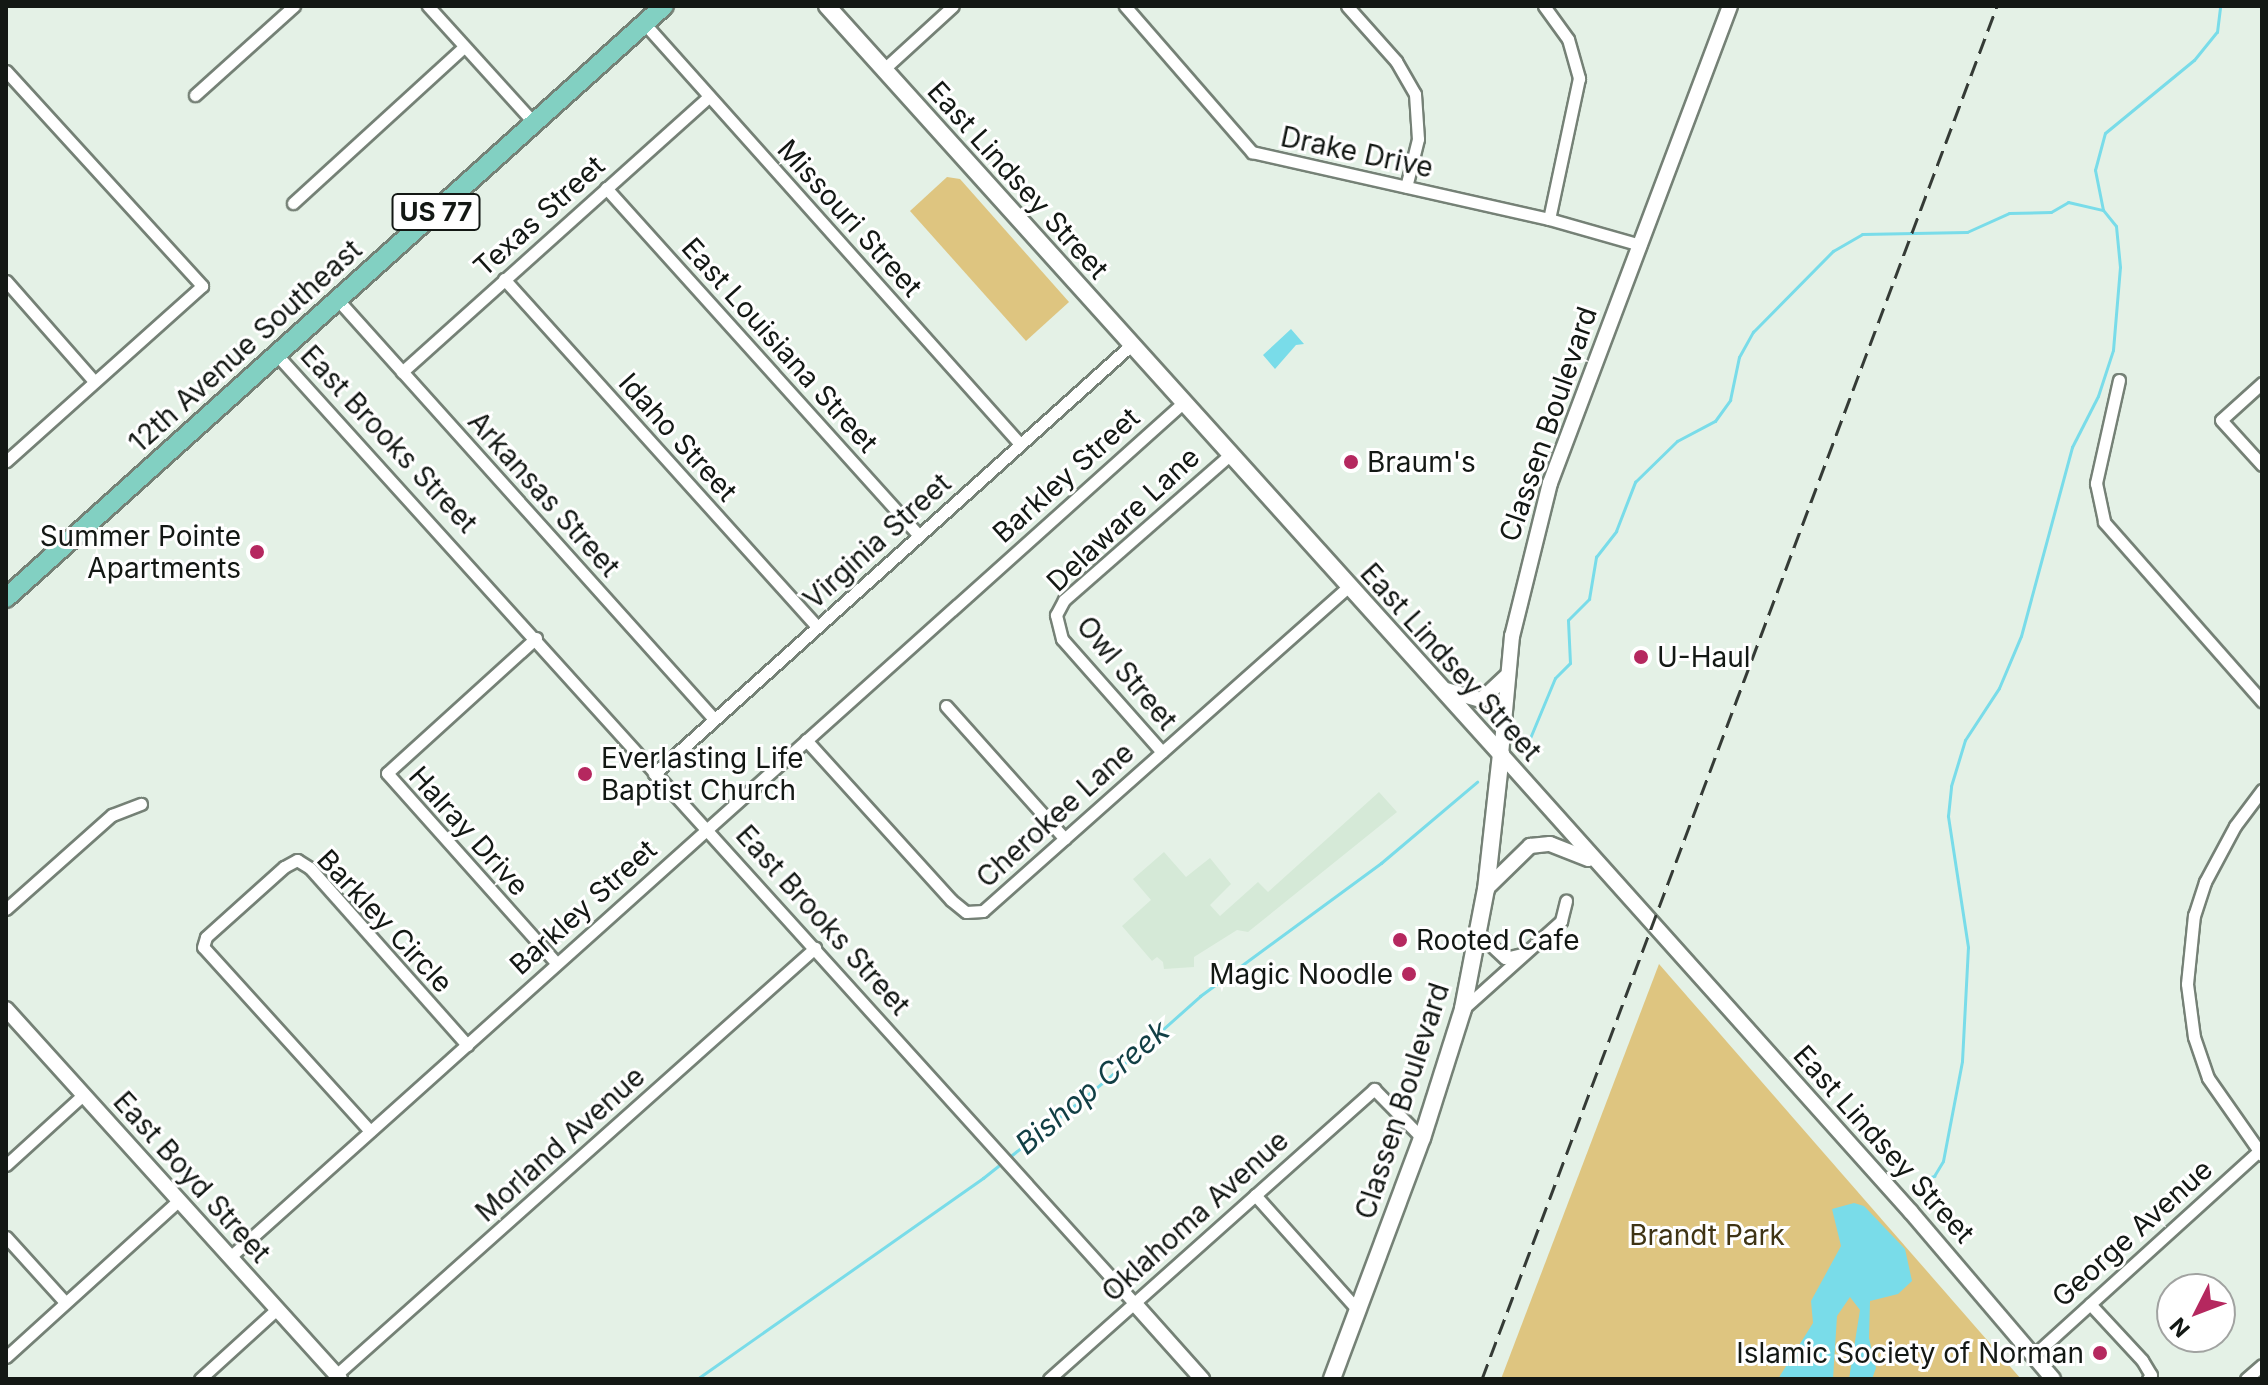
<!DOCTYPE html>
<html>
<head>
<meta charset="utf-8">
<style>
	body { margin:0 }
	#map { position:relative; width:2268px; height:1385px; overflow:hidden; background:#e4f1e6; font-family:Inter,sans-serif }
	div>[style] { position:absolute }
	.built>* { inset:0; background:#d5e9d7 }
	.green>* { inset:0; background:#dec580 }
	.water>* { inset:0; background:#79dce9 }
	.stream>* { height:3px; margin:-1.5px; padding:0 1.5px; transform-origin:1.5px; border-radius:1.5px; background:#79dce9 }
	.roads { filter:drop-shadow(2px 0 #758176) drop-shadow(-2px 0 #758176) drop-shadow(0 2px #758176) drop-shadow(0 -2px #758176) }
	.minor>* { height:11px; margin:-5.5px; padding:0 5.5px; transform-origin:5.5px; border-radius:5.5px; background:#fff }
	.tertiary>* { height:14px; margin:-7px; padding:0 7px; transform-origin:7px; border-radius:7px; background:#fff }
	.secondary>* { height:16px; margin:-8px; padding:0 8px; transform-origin:8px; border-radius:8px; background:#fff }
	.primary>* { height:18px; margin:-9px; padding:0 9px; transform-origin:9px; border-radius:9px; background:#82d0c2 }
	.rail>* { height:3px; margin-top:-1.5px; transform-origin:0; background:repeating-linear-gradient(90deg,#353b36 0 16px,transparent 0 24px) }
	.dots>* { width:22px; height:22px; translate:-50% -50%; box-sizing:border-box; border:4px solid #fff; border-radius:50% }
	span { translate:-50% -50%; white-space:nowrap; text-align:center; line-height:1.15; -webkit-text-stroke:6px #fff; paint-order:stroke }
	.shield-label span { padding:2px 6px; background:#fff; border:2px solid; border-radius:6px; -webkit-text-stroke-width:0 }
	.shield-label { font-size:26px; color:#131814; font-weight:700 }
	.street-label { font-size:28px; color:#131814 }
	.poi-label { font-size:28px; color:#131814 }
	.left { translate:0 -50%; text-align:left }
	.right { translate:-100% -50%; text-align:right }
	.park-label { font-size:28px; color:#3f3414 }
	.water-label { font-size:30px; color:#113f45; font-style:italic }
	.frame { position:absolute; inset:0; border:8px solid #131814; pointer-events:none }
	.north { position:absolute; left:2156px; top:1273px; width:80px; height:80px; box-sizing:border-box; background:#fff; border:2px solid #a1a3a1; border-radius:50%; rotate:228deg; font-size:22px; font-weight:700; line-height:32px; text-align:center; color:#131814 }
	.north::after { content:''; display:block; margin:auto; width:28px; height:36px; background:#b5285f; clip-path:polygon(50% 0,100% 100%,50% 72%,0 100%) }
</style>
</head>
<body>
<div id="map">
	<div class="built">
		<div style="clip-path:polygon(1379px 792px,1397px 812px,1248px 932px,1237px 930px,1194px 957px,1194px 967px,1164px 969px,1163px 962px,1157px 957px,1152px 961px,1122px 926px,1151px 900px,1133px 879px,1164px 852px,1186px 877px,1210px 858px,1231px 884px,1210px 905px,1220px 916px,1258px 882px,1268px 892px)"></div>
	</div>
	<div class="green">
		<div style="clip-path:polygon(947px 177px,960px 179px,1069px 302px,1026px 341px,910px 211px)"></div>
		<div style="clip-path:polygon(1659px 964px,2021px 1379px,1501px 1379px)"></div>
	</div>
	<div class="water">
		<div style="clip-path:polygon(1291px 329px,1304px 344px,1296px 345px,1275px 369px,1263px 355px)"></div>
		<div style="clip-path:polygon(1854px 1203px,1864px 1206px,1905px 1249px,1912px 1281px,1898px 1294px,1870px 1301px,1869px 1338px,1876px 1368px,1872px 1379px,1849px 1379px,1860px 1310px,1850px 1297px,1837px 1316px,1833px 1379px,1778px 1379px,1813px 1323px,1811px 1301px,1841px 1246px,1832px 1209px)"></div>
	</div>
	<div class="stream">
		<div style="left:2103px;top:210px;width:41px;rotate:-101.3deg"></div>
		<div style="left:2095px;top:170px;width:38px;rotate:-75deg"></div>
		<div style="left:2105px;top:133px;width:115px;rotate:-39.4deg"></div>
		<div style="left:2194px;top:60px;width:36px;rotate:-51deg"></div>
		<div style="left:2217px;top:32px;width:26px;rotate:-83deg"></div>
		<div style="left:1530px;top:738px;width:65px;rotate:-67.4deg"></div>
		<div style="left:1555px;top:678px;width:21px;rotate:-45deg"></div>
		<div style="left:1570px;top:663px;width:43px;rotate:-92.7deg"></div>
		<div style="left:1568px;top:620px;width:30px;rotate:-45deg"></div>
		<div style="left:1589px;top:599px;width:43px;rotate:-80.5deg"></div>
		<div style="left:1596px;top:557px;width:33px;rotate:-52deg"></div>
		<div style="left:1616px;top:531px;width:53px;rotate:-68.8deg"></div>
		<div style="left:1635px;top:482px;width:59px;rotate:-44.3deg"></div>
		<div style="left:1677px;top:441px;width:43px;rotate:-27.8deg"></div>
		<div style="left:1715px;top:421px;width:26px;rotate:-54deg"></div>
		<div style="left:1730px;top:400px;width:44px;rotate:-78.2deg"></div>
		<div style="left:1739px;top:357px;width:29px;rotate:-61deg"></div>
		<div style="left:1753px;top:332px;width:114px;rotate:-45.4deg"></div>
		<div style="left:1833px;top:251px;width:34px;rotate:-30deg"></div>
		<div style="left:1862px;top:234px;width:105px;rotate:-1.1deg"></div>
		<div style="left:1967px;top:232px;width:46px;rotate:-24.3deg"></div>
		<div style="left:2009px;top:213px;width:42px;rotate:-1.4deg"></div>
		<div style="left:2051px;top:212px;width:20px;rotate:-30deg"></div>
		<div style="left:2068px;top:202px;width:36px;rotate:13deg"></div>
		<div style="left:1919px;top:1180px;width:16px;rotate:-15deg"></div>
		<div style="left:1934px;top:1176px;width:17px;rotate:-59deg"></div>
		<div style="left:1943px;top:1161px;width:102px;rotate:-79.2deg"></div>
		<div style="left:1962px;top:1061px;width:114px;rotate:-87deg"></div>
		<div style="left:1968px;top:947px;width:133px;rotate:-98.7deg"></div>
		<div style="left:1948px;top:816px;width:30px;rotate:-84deg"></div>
		<div style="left:1951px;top:786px;width:48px;rotate:-73.1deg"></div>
		<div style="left:1965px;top:740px;width:62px;rotate:-56.8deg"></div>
		<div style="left:1999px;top:688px;width:56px;rotate:-67.1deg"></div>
		<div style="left:2021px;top:636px;width:196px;rotate:-74.9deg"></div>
		<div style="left:2072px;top:447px;width:57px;rotate:-63deg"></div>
		<div style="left:2098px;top:396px;width:48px;rotate:-71.9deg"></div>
		<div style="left:2113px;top:350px;width:83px;rotate:-85.2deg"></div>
		<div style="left:2120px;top:267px;width:41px;rotate:-95.6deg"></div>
		<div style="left:2116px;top:226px;width:21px;rotate:-129deg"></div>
		<div style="left:697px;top:1379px;width:350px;rotate:-35.1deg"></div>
		<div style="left:983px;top:1178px;width:159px;rotate:-38.6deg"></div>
		<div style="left:1107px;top:1079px;width:125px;rotate:-41.7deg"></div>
		<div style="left:1200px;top:996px;width:225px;rotate:-36.3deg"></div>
		<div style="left:1381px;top:863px;width:126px;rotate:-40.2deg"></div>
	</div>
	<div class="roads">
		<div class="minor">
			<div style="left:428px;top:6px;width:158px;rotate:47.8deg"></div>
			<div style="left:1125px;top:6px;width:194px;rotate:49deg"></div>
			<div style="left:1252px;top:152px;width:304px;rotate:12.7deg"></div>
			<div style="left:1549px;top:219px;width:95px;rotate:15.9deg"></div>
			<div style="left:1347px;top:6px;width:74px;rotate:48.3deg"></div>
			<div style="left:1396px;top:61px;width:38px;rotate:60deg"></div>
			<div style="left:1415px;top:94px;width:45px;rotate:86.2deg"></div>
			<div style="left:1418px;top:139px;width:49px;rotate:104deg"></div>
			<div style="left:1544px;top:6px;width:41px;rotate:54deg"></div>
			<div style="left:1568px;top:39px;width:41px;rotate:74.2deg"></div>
			<div style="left:1579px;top:78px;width:144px;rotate:102deg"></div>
			<div style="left:644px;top:23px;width:564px;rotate:48.23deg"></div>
			<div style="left:884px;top:69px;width:93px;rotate:-42.4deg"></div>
			<div style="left:6px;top:71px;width:291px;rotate:47.6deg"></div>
			<div style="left:202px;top:286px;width:263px;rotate:138.2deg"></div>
			<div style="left:195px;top:95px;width:133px;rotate:-42deg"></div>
			<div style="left:606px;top:188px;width:467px;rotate:48deg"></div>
			<div style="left:293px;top:203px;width:231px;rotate:-42.4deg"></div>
			<div style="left:504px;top:279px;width:468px;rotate:48deg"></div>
			<div style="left:6px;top:281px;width:133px;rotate:48.7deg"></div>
			<div style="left:338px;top:300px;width:563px;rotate:48.1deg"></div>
			<div style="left:277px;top:355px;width:1279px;rotate:47.88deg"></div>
			<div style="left:402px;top:372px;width:412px;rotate:-41.9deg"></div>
			<div style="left:2119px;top:380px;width:106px;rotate:102.6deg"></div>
			<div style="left:2096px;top:483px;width:40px;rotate:78deg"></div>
			<div style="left:2104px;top:522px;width:239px;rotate:48.6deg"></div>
			<div style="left:2262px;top:383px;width:55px;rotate:137.9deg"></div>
			<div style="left:2221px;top:420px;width:61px;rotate:47.7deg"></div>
			<div style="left:536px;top:638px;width:201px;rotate:137.8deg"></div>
			<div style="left:387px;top:773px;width:254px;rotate:48.3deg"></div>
			<div style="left:946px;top:706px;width:178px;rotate:48.2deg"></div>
			<div style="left:806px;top:740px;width:216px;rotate:47.8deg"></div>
			<div style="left:951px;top:900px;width:19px;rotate:39deg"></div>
			<div style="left:966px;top:912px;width:17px;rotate:-3deg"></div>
			<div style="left:983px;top:911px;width:488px;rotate:-41.6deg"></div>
			<div style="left:1162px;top:752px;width:151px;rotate:-131.5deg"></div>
			<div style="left:1062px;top:639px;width:25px;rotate:-104deg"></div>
			<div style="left:1056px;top:615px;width:17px;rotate:-62deg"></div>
			<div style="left:1064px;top:600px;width:222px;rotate:-41.2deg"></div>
			<div style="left:654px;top:774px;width:643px;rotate:-41.97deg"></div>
			<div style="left:2262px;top:790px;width:45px;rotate:126.9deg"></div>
			<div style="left:2235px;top:826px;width:64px;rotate:118.2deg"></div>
			<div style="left:2205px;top:882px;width:35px;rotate:108deg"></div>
			<div style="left:2194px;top:915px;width:69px;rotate:95.8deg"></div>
			<div style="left:2187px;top:984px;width:53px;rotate:82.5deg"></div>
			<div style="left:2194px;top:1037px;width:43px;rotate:71.1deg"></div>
			<div style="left:2208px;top:1078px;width:94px;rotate:55deg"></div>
			<div style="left:6px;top:909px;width:142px;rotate:-41.6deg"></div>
			<div style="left:112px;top:815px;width:31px;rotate:-21deg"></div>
			<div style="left:1479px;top:934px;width:35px;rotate:43deg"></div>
			<div style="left:1505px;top:958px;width:17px;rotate:-13deg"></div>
			<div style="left:1463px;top:1009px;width:132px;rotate:-41.9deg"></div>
			<div style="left:1561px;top:921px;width:21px;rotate:-76deg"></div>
			<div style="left:370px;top:1131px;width:248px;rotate:-132.2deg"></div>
			<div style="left:203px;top:947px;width:10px;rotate:-73deg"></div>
			<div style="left:206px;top:937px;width:105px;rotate:-41.9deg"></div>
			<div style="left:284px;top:867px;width:15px;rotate:-28deg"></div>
			<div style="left:297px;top:860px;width:15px;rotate:32deg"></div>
			<div style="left:310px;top:868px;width:237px;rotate:48.4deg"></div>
			<div style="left:6px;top:1165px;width:104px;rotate:-42.3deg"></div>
			<div style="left:1255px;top:1195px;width:154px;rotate:48.2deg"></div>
			<div style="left:6px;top:1237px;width:88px;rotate:47.8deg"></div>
			<div style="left:230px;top:1257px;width:1281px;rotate:-41.87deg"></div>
			<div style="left:2090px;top:1304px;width:76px;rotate:47.1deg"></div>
			<div style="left:2142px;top:1360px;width:17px;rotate:59deg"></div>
			<div style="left:2151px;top:1375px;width:5px;rotate:127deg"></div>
			<div style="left:2035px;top:1354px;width:307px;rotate:-42.2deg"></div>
			<div style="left:6px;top:1357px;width:232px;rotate:-42.2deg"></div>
			<div style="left:336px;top:1375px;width:642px;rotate:-41.72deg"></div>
			<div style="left:200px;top:1379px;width:104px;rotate:-42.3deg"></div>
			<div style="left:1049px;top:1379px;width:436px;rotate:-41.7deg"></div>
			<div style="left:1374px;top:1089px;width:69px;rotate:45.6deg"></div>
			<div style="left:2246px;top:1379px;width:21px;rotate:-41deg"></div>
		</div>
		<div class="tertiary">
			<div style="left:1730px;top:6px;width:510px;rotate:110.67deg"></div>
			<div style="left:1550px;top:483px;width:158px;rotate:103.9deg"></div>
			<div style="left:1512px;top:636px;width:119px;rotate:95.3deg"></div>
			<div style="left:1501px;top:754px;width:615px;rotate:48.17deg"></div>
			<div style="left:1911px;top:1212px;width:219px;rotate:49.6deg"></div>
			<div style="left:1446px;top:690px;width:36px;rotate:16deg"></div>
			<div style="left:1481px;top:700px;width:34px;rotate:-43deg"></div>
			<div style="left:1486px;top:889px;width:62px;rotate:-44.3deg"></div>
			<div style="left:1530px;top:846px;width:20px;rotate:-6deg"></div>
			<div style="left:1550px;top:844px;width:41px;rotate:21.5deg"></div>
			<div style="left:6px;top:1009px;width:498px;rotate:47.9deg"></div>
			<div style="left:1135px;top:1304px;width:101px;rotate:48.2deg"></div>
		</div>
		<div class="secondary">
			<div style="left:827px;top:6px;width:1007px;rotate:47.98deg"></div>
			<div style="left:1501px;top:754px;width:136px;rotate:96.3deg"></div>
			<div style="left:1486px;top:889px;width:122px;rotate:100.9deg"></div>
			<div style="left:1463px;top:1009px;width:135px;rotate:107.6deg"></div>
			<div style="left:1422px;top:1138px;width:257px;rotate:110.5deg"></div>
		</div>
		<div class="primary">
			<div style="left:6px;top:598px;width:885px;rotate:-41.98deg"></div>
		</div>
	</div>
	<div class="rail">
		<div style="left:1482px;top:1379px;width:1466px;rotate:-69.44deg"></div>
	</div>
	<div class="dots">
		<div style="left:1351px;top:462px;background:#b5285f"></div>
		<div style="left:257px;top:552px;background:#b5285f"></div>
		<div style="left:1641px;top:657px;background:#b5285f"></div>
		<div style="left:585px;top:774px;background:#b5285f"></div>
		<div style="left:1400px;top:940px;background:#b5285f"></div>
		<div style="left:1409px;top:974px;background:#b5285f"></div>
		<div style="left:2100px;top:1353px;background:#b5285f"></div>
	</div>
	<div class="shield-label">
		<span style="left:436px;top:212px">US 77</span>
	</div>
	<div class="street-label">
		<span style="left:1357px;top:152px;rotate:12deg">Drake Drive</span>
		<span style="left:1018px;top:180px;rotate:48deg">East Lindsey Street</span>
		<span style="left:539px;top:216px;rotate:-42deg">Texas Street</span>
		<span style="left:850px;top:218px;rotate:48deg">Missouri Street</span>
		<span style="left:780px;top:345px;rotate:48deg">East Louisiana Street</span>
		<span style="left:245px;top:346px;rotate:-42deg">12th Avenue Southeast</span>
		<span style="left:1548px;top:424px;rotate:-71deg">Classen Boulevard</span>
		<span style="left:678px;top:437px;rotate:48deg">Idaho Street</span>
		<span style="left:389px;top:439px;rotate:47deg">East Brooks Street</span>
		<span style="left:1066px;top:475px;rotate:-42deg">Barkley Street</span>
		<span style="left:544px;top:494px;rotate:48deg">Arkansas Street</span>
		<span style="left:1123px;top:519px;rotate:-43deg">Delaware Lane</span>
		<span style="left:877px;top:541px;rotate:-42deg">Virginia Street</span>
		<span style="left:1451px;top:662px;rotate:48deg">East Lindsey Street</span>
		<span style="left:1127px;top:673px;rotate:50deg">Owl Street</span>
		<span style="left:1055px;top:815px;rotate:-42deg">Cherokee Lane</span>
		<span style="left:469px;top:831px;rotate:48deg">Halray Drive</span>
		<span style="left:583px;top:907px;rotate:-42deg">Barkley Street</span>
		<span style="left:823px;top:920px;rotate:48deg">East Brooks Street</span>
		<span style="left:385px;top:921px;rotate:47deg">Barkley Circle</span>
		<span style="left:1402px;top:1101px;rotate:-72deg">Classen Boulevard</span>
		<span style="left:560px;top:1144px;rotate:-42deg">Morland Avenue</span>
		<span style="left:1884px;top:1144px;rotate:48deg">East Lindsey Street</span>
		<span style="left:192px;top:1177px;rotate:48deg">East Boyd Street</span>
		<span style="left:1195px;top:1216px;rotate:-42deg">Oklahoma Avenue</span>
		<span style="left:2132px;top:1233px;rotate:-42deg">George Avenue</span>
	</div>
	<div class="poi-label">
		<span class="left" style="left:1367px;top:462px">Braum's</span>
		<span class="right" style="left:241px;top:552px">Summer Pointe<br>Apartments</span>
		<span class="left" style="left:1657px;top:657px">U-Haul</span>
		<span class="left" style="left:601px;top:774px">Everlasting Life<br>Baptist Church</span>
		<span class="left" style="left:1416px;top:940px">Rooted Cafe</span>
		<span class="right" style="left:1393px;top:974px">Magic Noodle</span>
		<span class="right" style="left:2084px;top:1353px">Islamic Society of Norman</span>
	</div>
	<div class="park-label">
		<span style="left:1707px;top:1235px">Brandt Park</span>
	</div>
	<div class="water-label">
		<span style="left:1092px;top:1087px;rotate:-40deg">Bishop Creek</span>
	</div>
	<div class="frame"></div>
	<div class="north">N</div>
</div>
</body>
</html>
